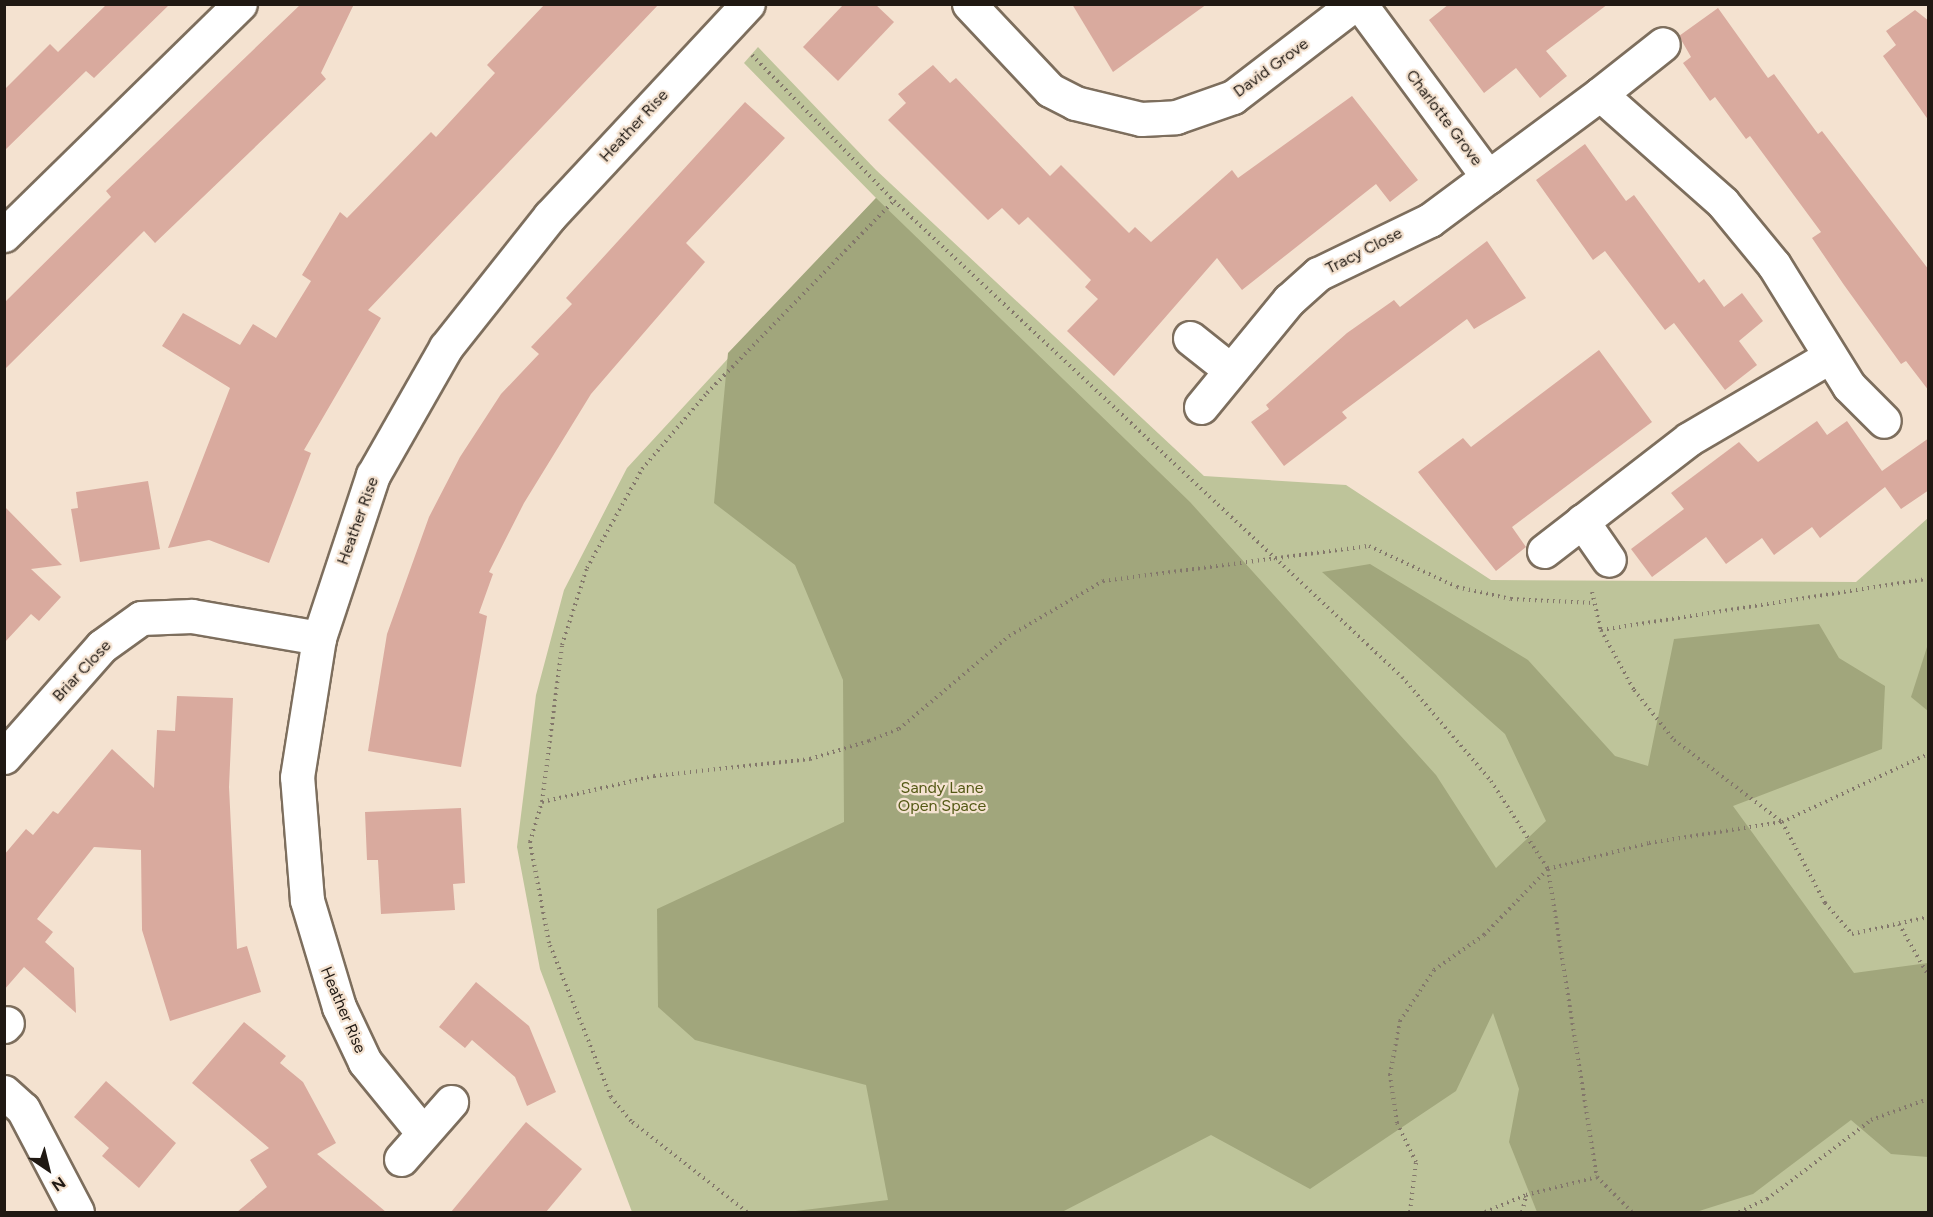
<!DOCTYPE html>
<html>
<head>
<meta charset="utf-8">
<style>
	body { margin:0 }
	#map { position:relative; width:1933px; height:1217px; overflow:hidden; background:#f4e2d0; font-family:Figtree,sans-serif }
	div>[style] { position:absolute }
	.green>* { inset:0; background:#bec49a }
	.forest>* { inset:0; background:#a1a67c }
	.building>* { inset:0; background:#d9aa9e }
	.path>* { height:4px; margin-top:-2px; transform-origin:0; background:repeating-linear-gradient(90deg,#83776b 0 1.5px,transparent 0 6px) }
	.roads { filter:drop-shadow(2px 0 #7d6e5d) drop-shadow(-2px 0 #7d6e5d) drop-shadow(0 2px #7d6e5d) drop-shadow(0 -2px #7d6e5d) }
	.minor>* { height:33px; margin:-16.5px; padding:0 16.5px; transform-origin:16.5px; border-radius:16.5px; background:#fff }
	span { translate:-50% -50%; white-space:nowrap; text-align:center; line-height:1.15; -webkit-text-stroke:4.5px #f4e2d0; paint-order:stroke }
	.street-label { font-size:16px; color:#201913 }
	.park-label { font-size:16px; color:#545915 }
	.frame { position:absolute; inset:0; border:6px solid #201913; pointer-events:none }
	.north { position:absolute; left:18px; top:1139px; width:60px; height:60px; -webkit-text-stroke:4px #f4e2d0; paint-order:stroke; rotate:145deg; font-size:16px; font-weight:700; line-height:24px; text-align:center; color:#201913 }
	.north::after { content:''; display:block; margin:auto; width:21px; height:27px; background:#201913; clip-path:polygon(50% 0,100% 100%,50% 72%,0 100%) }
</style>
</head>
<body>
<div id="map">
	<div class="green">
		<div style="clip-path:polygon(758px 47px,876px 170px,1204px 476px,1346px 485px,1491px 580px,1856px 582px,1928px 518px,1928px 1212px,632px 1212px,540px 969px,517px 847px,536px 695px,564px 590px,627px 468px,876px 198px,744px 63px)"></div>
	</div>
	<div class="forest">
		<div style="clip-path:polygon(876px 198px,1190px 502px,1436px 775px,1496px 868px,1546px 821px,1505px 734px,1322px 572px,1370px 564px,1528px 660px,1615px 756px,1648px 766px,1674px 639px,1819px 624px,1839px 658px,1885px 686px,1882px 749px,1733px 806px,1854px 973px,1928px 963px,1928px 1157px,1891px 1154px,1851px 1120px,1753px 1194px,1696px 1212px,1537px 1212px,1509px 1142px,1519px 1089px,1493px 1013px,1456px 1091px,1310px 1189px,1211px 1135px,1062px 1212px,787px 1212px,888px 1200px,866px 1085px,695px 1040px,658px 1007px,657px 909px,844px 822px,843px 680px,795px 565px,714px 503px,728px 353px)"></div>
		<div style="clip-path:polygon(1928px 644px,1928px 711px,1911px 697px)"></div>
	</div>
	<div class="building">
		<div style="clip-path:polygon(107px 4px,170px 4px,94px 78px,86px 71px,4px 151px,4px 90px,50px 44px,58px 52px)"></div>
		<div style="clip-path:polygon(301px 4px,354px 4px,321px 73px,326px 79px,155px 243px,144px 231px,4px 370px,4px 303px,111px 197px,106px 191px)"></div>
		<div style="clip-path:polygon(545px 4px,659px 4px,368px 310px,381px 318px,304px 450px,311px 453px,269px 563px,209px 540px,168px 548px,230px 388px,162px 346px,183px 313px,240px 345px,253px 324px,276px 338px,311px 281px,302px 275px,340px 212px,347px 218px,431px 132px,436px 137px,495px 73px,487px 65px)"></div>
		<div style="clip-path:polygon(844px 4px,875px 4px,894px 22px,838px 81px,803px 47px)"></div>
		<div style="clip-path:polygon(1072px 4px,1207px 4px,1113px 72px)"></div>
		<div style="clip-path:polygon(1449px 4px,1608px 4px,1546px 51px,1567px 76px,1540px 98px,1516px 68px,1484px 93px,1429px 20px)"></div>
		<div style="clip-path:polygon(1718px 8px,1768px 78px,1774px 74px,1818px 134px,1822px 131px,1929px 270px,1929px 391px,1906px 361px,1901px 364px,1844px 285px,1812px 238px,1821px 232px,1750px 136px,1746px 139px,1715px 97px,1710px 101px,1683px 63px,1691px 57px,1679px 36px)"></div>
		<div style="clip-path:polygon(1915px 10px,1929px 21px,1929px 121px,1883px 56px,1896px 45px,1886px 31px)"></div>
		<div style="clip-path:polygon(933px 65px,950px 83px,956px 78px,1050px 176px,1061px 165px,1129px 233px,1135px 227px,1151px 242px,1232px 170px,1238px 178px,1352px 96px,1418px 180px,1390px 202px,1376px 184px,1242px 290px,1217px 258px,1114px 376px,1067px 331px,1098px 299px,1085px 287px,1091px 280px,1028px 217px,1019px 225px,1002px 208px,988px 220px,888px 120px,906px 103px,898px 94px)"></div>
		<div style="clip-path:polygon(745px 102px,785px 138px,686px 243px,705px 262px,591px 394px,524px 503px,489px 572px,493px 574px,479px 613px,487px 616px,461px 767px,368px 751px,387px 634px,429px 517px,460px 457px,501px 394px,539px 354px,531px 347px,572px 304px,566px 298px)"></div>
		<div style="clip-path:polygon(1585px 144px,1626px 201px,1634px 195px,1699px 283px,1704px 279px,1724px 307px,1742px 293px,1763px 321px,1739px 341px,1757px 365px,1725px 390px,1674px 323px,1665px 330px,1605px 251px,1593px 260px,1536px 180px)"></div>
		<div style="clip-path:polygon(1487px 241px,1526px 298px,1474px 329px,1467px 319px,1342px 412px,1347px 418px,1284px 466px,1251px 422px,1269px 409px,1266px 405px,1347px 333px,1394px 300px,1400px 307px)"></div>
		<div style="clip-path:polygon(1599px 350px,1652px 422px,1512px 527px,1526px 547px,1496px 571px,1418px 472px,1463px 438px,1471px 447px)"></div>
		<div style="clip-path:polygon(1817px 421px,1827px 435px,1847px 421px,1882px 471px,1929px 438px,1929px 490px,1901px 509px,1885px 487px,1820px 538px,1812px 527px,1774px 555px,1762px 538px,1726px 564px,1706px 537px,1652px 577px,1631px 549px,1684px 509px,1671px 493px,1739px 442px,1758px 462px)"></div>
		<div style="clip-path:polygon(148px 481px,160px 549px,80px 562px,71px 509px,78px 508px,76px 492px)"></div>
		<div style="clip-path:polygon(5px 507px,62px 565px,31px 569px,61px 597px,39px 621px,31px 614px,5px 642px)"></div>
		<div style="clip-path:polygon(177px 696px,233px 698px,229px 787px,237px 949px,247px 946px,261px 992px,170px 1021px,142px 930px,141px 850px,94px 847px,37px 919px,53px 932px,45px 942px,74px 968px,76px 1013px,24px 967px,4px 990px,4px 855px,26px 829px,33px 835px,53px 811px,58px 814px,112px 749px,154px 788px,157px 730px,175px 731px)"></div>
		<div style="clip-path:polygon(461px 808px,465px 883px,453px 884px,455px 910px,381px 914px,378px 860px,367px 860px,365px 812px)"></div>
		<div style="clip-path:polygon(476px 982px,529px 1026px,556px 1092px,527px 1106px,515px 1077px,472px 1040px,465px 1048px,439px 1027px)"></div>
		<div style="clip-path:polygon(244px 1022px,286px 1056px,280px 1063px,303px 1082px,336px 1143px,317px 1154px,386px 1212px,237px 1212px,267px 1187px,250px 1160px,269px 1148px,192px 1083px)"></div>
		<div style="clip-path:polygon(106px 1081px,176px 1143px,139px 1188px,102px 1156px,109px 1148px,74px 1117px)"></div>
		<div style="clip-path:polygon(526px 1122px,582px 1169px,546px 1212px,451px 1212px)"></div>
	</div>
	<div class="path">
		<div style="left:752px;top:55px;width:204px;rotate:45.8deg"></div>
		<div style="left:894px;top:201px;width:696px;rotate:43.14deg"></div>
		<div style="left:1402px;top:677px;width:137px;rotate:49.4deg"></div>
		<div style="left:1491px;top:781px;width:105px;rotate:57.1deg"></div>
		<div style="left:1548px;top:869px;width:312px;rotate:81deg"></div>
		<div style="left:1597px;top:1177px;width:49px;rotate:45deg"></div>
		<div style="left:1592px;top:592px;width:39px;rotate:77deg"></div>
		<div style="left:1601px;top:630px;width:68px;rotate:61.2deg"></div>
		<div style="left:1634px;top:690px;width:64px;rotate:51.3deg"></div>
		<div style="left:1674px;top:740px;width:136px;rotate:37.2deg"></div>
		<div style="left:1782px;top:822px;width:92px;rotate:62deg"></div>
		<div style="left:1825px;top:903px;width:41px;rotate:48.9deg"></div>
		<div style="left:1852px;top:934px;width:78px;rotate:-12.6deg"></div>
		<div style="left:1601px;top:630px;width:331px;rotate:-8.9deg"></div>
		<div style="left:542px;top:802px;width:115px;rotate:-13.1deg"></div>
		<div style="left:654px;top:776px;width:157px;rotate:-6.2deg"></div>
		<div style="left:810px;top:759px;width:62px;rotate:-17deg"></div>
		<div style="left:869px;top:741px;width:32px;rotate:-22deg"></div>
		<div style="left:899px;top:729px;width:144px;rotate:-40.2deg"></div>
		<div style="left:1009px;top:636px;width:109px;rotate:-30.3deg"></div>
		<div style="left:1103px;top:581px;width:268px;rotate:-7.5deg"></div>
		<div style="left:1369px;top:546px;width:97px;rotate:25deg"></div>
		<div style="left:1457px;top:587px;width:55px;rotate:12.5deg"></div>
		<div style="left:1511px;top:599px;width:82px;rotate:2.8deg"></div>
		<div style="left:1899px;top:924px;width:59px;rotate:60.4deg"></div>
		<div style="left:747px;top:1212px;width:147px;rotate:-141.9deg"></div>
		<div style="left:631px;top:1121px;width:31px;rotate:-130deg"></div>
		<div style="left:611px;top:1097px;width:166px;rotate:-111.9deg"></div>
		<div style="left:549px;top:943px;width:103px;rotate:-100.7deg"></div>
		<div style="left:530px;top:842px;width:42px;rotate:-73.3deg"></div>
		<div style="left:542px;top:802px;width:158px;rotate:-82.7deg"></div>
		<div style="left:562px;top:645px;width:81px;rotate:-72deg"></div>
		<div style="left:587px;top:568px;width:113px;rotate:-60.9deg"></div>
		<div style="left:642px;top:469px;width:100px;rotate:-49.5deg"></div>
		<div style="left:707px;top:393px;width:268px;rotate:-45.8deg"></div>
		<div style="left:1410px;top:1212px;width:50px;rotate:-83.2deg"></div>
		<div style="left:1416px;top:1162px;width:43px;rotate:-116deg"></div>
		<div style="left:1397px;top:1123px;width:49px;rotate:-98.3deg"></div>
		<div style="left:1390px;top:1075px;width:55px;rotate:-79.5deg"></div>
		<div style="left:1400px;top:1021px;width:61px;rotate:-56.3deg"></div>
		<div style="left:1434px;top:970px;width:61px;rotate:-35deg"></div>
		<div style="left:1484px;top:935px;width:92px;rotate:-45.9deg"></div>
		<div style="left:1548px;top:869px;width:104px;rotate:-14.4deg"></div>
		<div style="left:1649px;top:843px;width:135px;rotate:-9deg"></div>
		<div style="left:1782px;top:822px;width:161px;rotate:-25deg"></div>
		<div style="left:1485px;top:1212px;width:44px;rotate:-22.5deg"></div>
		<div style="left:1526px;top:1195px;width:73px;rotate:-14.2deg"></div>
		<div style="left:1522px;top:1212px;width:16px;rotate:-76deg"></div>
		<div style="left:1739px;top:1212px;width:31px;rotate:-25deg"></div>
		<div style="left:1767px;top:1199px;width:131px;rotate:-37.2deg"></div>
		<div style="left:1871px;top:1120px;width:61px;rotate:-20.2deg"></div>
	</div>
	<div class="roads">
		<div class="minor">
			<div style="left:969px;top:4px;width:118px;rotate:46.7deg"></div>
			<div style="left:1050px;top:90px;width:28px;rotate:27deg"></div>
			<div style="left:1075px;top:103px;width:68px;rotate:13.6deg"></div>
			<div style="left:1141px;top:119px;width:35px;rotate:-3deg"></div>
			<div style="left:1176px;top:117px;width:60px;rotate:-19.3deg"></div>
			<div style="left:1233px;top:97px;width:153px;rotate:-37.5deg"></div>
			<div style="left:1360px;top:4px;width:215px;rotate:53.5deg"></div>
			<div style="left:1488px;top:177px;width:139px;rotate:-36.5deg"></div>
			<div style="left:1600px;top:94px;width:164px;rotate:41.5deg"></div>
			<div style="left:1723px;top:203px;width:80px;rotate:50.6deg"></div>
			<div style="left:1774px;top:265px;width:142px;rotate:58.2deg"></div>
			<div style="left:1849px;top:386px;width:49px;rotate:45deg"></div>
			<div style="left:1600px;top:94px;width:80px;rotate:-38.4deg"></div>
			<div style="left:4px;top:235px;width:330px;rotate:-44.4deg"></div>
			<div style="left:1190px;top:338px;width:50px;rotate:38.5deg"></div>
			<div style="left:1201px;top:407px;width:139px;rotate:-50.6deg"></div>
			<div style="left:1289px;top:300px;width:39px;rotate:-42deg"></div>
			<div style="left:1318px;top:274px;width:124px;rotate:-25.7deg"></div>
			<div style="left:1430px;top:220px;width:72px;rotate:-36.6deg"></div>
			<div style="left:1582px;top:521px;width:47px;rotate:55.3deg"></div>
			<div style="left:1544px;top:551px;width:183px;rotate:-37.7deg"></div>
			<div style="left:1689px;top:439px;width:162px;rotate:-30.4deg"></div>
			<div style="left:4px;top:757px;width:148px;rotate:-48.6deg"></div>
			<div style="left:102px;top:646px;width:48px;rotate:-35.7deg"></div>
			<div style="left:141px;top:618px;width:51px;rotate:-2.2deg"></div>
			<div style="left:192px;top:616px;width:129px;rotate:9.8deg"></div>
			<div style="left:4px;top:1026px;width:4px;rotate:-45deg"></div>
			<div style="left:4px;top:1092px;width:25px;rotate:42deg"></div>
			<div style="left:23px;top:1109px;width:116px;rotate:62.3deg"></div>
			<div style="left:423px;top:1133px;width:92px;rotate:-129.2deg"></div>
			<div style="left:365px;top:1062px;width:61px;rotate:-115.3deg"></div>
			<div style="left:339px;top:1007px;width:112px;rotate:-106.7deg"></div>
			<div style="left:307px;top:900px;width:123px;rotate:-94.6deg"></div>
			<div style="left:297px;top:777px;width:141px;rotate:-81deg"></div>
			<div style="left:319px;top:638px;width:172px;rotate:-71.7deg"></div>
			<div style="left:373px;top:475px;width:147px;rotate:-60.3deg"></div>
			<div style="left:446px;top:347px;width:167px;rotate:-51.6deg"></div>
			<div style="left:550px;top:216px;width:290px;rotate:-47deg"></div>
			<div style="left:401px;top:1159px;width:76px;rotate:-48.7deg"></div>
		</div>
	</div>
	<div class="street-label">
		<span style="left:1271px;top:68px;rotate:-36deg">David Grove</span>
		<span style="left:1444px;top:118px;rotate:53deg">Charlotte Grove</span>
		<span style="left:634px;top:126px;rotate:-47deg">Heather Rise</span>
		<span style="left:1364px;top:251px;rotate:-27deg">Tracy Close</span>
		<span style="left:358px;top:521px;rotate:-70deg">Heather Rise</span>
		<span style="left:82px;top:671px;rotate:-47deg">Briar Close</span>
		<span style="left:343px;top:1010px;rotate:67deg">Heather Rise</span>
	</div>
	<div class="park-label">
		<span style="left:942px;top:797px">Sandy Lane<br>Open Space</span>
	</div>
	<div class="frame"></div>
	<div class="north">N</div>
</div>
</body>
</html>
